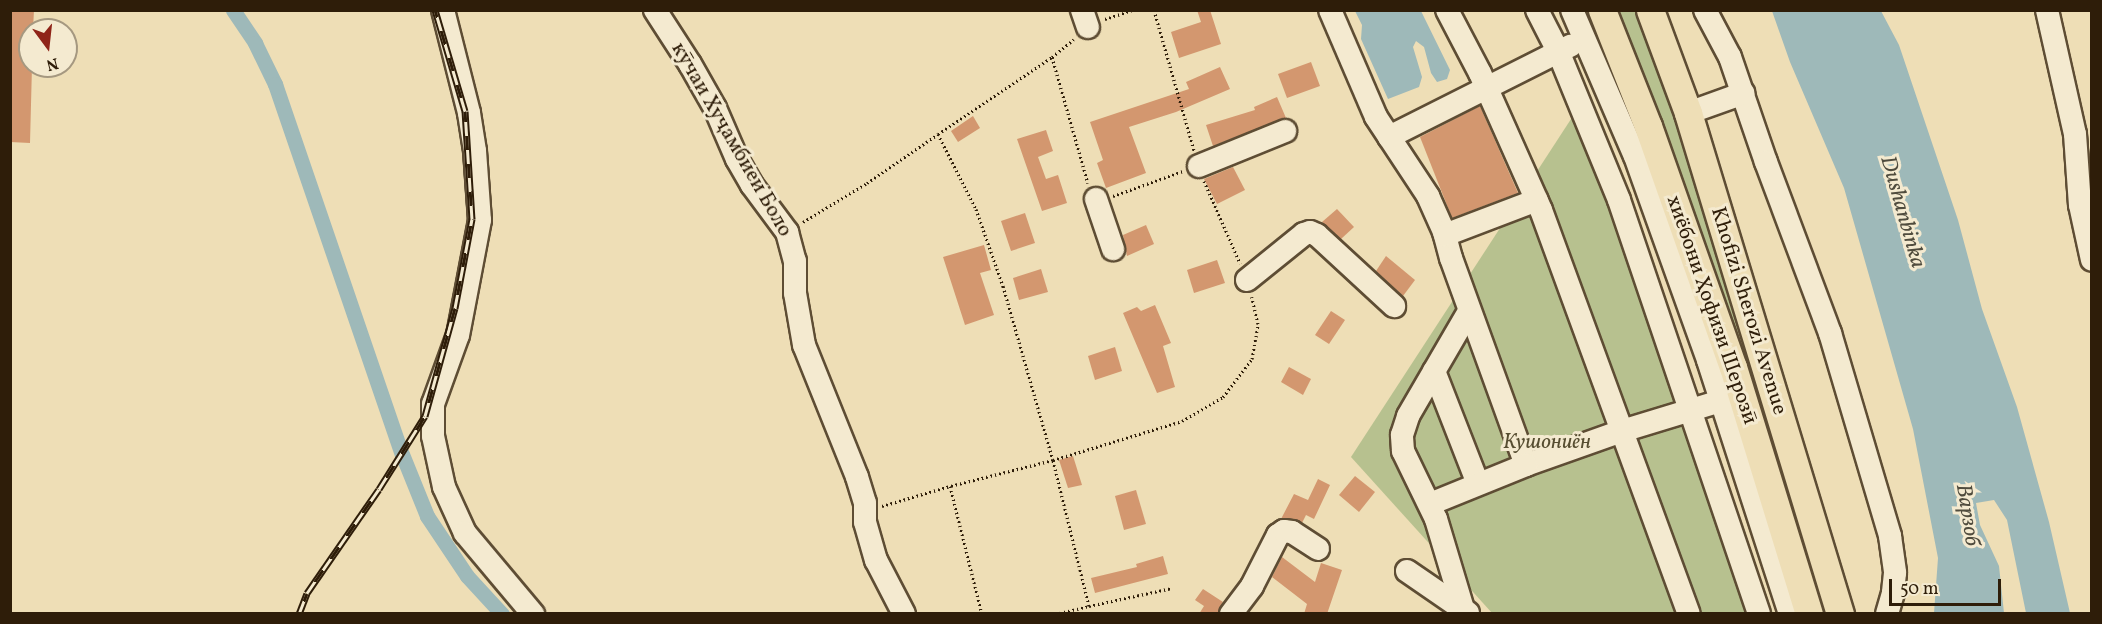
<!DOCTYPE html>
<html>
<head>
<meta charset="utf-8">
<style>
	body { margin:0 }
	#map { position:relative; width:2102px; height:624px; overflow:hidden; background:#eedeb6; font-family:Vollkorn,serif }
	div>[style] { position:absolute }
	.green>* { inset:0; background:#b7c18f }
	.water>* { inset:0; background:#9eb9b9 }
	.canal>* { height:15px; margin:-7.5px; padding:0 7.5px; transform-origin:7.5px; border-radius:7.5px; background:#9eb9b9 }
	.building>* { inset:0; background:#d3976f }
	.path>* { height:3px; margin-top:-1.5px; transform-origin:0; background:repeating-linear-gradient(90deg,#2e1d09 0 1.5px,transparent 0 4.5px) }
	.roads { filter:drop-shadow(2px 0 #5e4d34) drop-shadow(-2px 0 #5e4d34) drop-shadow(0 2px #5e4d34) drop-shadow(0 -2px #5e4d34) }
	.minor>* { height:22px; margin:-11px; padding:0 11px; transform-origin:11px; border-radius:11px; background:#f4ead0 }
	.major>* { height:27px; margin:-13.5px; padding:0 13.5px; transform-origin:13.5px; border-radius:13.5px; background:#eedeb6 }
	.rail>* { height:7px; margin-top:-3.5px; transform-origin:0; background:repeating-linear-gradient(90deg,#f4ead0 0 14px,#2e1d09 0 28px); box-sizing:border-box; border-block:2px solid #2e1d09 }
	span { translate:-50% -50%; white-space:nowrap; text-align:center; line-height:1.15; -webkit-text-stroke:6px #f4ead0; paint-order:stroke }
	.street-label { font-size:21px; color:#2e1d09 }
	.park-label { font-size:21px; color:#574e31; font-style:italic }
	.water-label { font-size:22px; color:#504c3e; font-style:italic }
	.frame { position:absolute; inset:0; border:12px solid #2e1d09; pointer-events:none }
	.north { position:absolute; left:18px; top:18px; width:60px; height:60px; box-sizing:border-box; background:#f4ead0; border:2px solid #a59880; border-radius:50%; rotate:165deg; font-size:16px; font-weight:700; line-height:24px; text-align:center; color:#2e1d09 }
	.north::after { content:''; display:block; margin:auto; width:21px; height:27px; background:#8f2418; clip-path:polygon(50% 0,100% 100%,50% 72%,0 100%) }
	.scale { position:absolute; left:1889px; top:579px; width:112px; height:27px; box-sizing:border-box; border:3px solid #2e1d09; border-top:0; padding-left:8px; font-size:18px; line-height:21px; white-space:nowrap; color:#2e1d09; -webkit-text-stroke:4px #f4ead0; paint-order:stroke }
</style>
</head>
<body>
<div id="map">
	<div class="green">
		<div style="clip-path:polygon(1581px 11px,1643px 11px,1748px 331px,1734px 347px,1650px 132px)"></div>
		<div style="clip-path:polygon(1586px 96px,1773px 613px,1492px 613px,1351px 457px)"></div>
	</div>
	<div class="water">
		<div style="clip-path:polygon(1355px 11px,1421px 11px,1450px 70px,1447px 79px,1437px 82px,1431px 73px,1424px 47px,1416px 41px,1413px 47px,1422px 77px,1419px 87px,1388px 99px,1361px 39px,1362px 25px)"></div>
		<div style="clip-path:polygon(1772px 11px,1881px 11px,1899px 45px,1958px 220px,1982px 309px,2017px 407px,2049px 522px,2070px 613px,2026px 613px,2007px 520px,1994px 500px,1976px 503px,1980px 525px,1999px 566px,2004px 613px,1934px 613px,1938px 558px,1913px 429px,1844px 188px,1790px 62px)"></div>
	</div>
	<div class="canal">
		<div style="left:233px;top:10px;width:40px;rotate:56deg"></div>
		<div style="left:255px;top:43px;width:46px;rotate:64deg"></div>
		<div style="left:275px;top:84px;width:391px;rotate:71.1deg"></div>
		<div style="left:402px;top:454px;width:67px;rotate:68deg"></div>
		<div style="left:427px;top:516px;width:72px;rotate:56.3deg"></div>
		<div style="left:467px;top:576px;width:52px;rotate:47.4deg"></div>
	</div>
	<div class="building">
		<div style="clip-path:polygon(10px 10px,34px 10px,33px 30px,30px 30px,30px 66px,32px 66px,30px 143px,10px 142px)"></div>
		<div style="clip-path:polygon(1197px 10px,1210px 10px,1221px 44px,1179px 58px,1171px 32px,1201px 22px)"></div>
		<div style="clip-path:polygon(1311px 62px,1320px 86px,1287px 98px,1278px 74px)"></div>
		<div style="clip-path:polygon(1220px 67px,1230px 89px,1176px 112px,1129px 127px,1146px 173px,1106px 188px,1097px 163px,1103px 160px,1090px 122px,1189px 89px,1186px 82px)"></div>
		<div style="clip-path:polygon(1277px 97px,1286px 118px,1213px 146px,1206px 125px,1255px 110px,1254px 107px)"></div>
		<div style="clip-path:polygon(1480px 106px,1518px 193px,1452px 218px,1420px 137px)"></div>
		<div style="clip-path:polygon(973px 116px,980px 128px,958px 142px,951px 131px)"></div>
		<div style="clip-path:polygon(1046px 130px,1053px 151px,1038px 157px,1046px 179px,1058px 175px,1067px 203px,1042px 211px,1017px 139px)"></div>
		<div style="clip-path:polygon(1233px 167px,1245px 190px,1217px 204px,1204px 179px)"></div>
		<div style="clip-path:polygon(1337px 209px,1354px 227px,1341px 239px,1322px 222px)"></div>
		<div style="clip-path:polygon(1025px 213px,1035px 243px,1011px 251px,1001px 221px)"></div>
		<div style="clip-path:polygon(1146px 225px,1154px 244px,1127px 256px,1123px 235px)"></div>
		<div style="clip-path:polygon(984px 245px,991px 270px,980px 273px,994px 315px,965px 325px,943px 257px)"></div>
		<div style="clip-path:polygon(1386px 256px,1415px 280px,1403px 296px,1376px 271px)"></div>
		<div style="clip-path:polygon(1217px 260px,1225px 283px,1194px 293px,1187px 270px)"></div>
		<div style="clip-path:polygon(1041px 269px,1048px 292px,1019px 300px,1013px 278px)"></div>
		<div style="clip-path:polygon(1155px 305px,1171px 343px,1163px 346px,1175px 387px,1157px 393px,1123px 313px,1137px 307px,1141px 311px)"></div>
		<div style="clip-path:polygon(1331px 311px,1345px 320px,1329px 344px,1315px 335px)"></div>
		<div style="clip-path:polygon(1115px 347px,1122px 371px,1095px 380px,1088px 356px)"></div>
		<div style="clip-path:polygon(1289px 367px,1311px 379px,1303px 395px,1281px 382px)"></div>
		<div style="clip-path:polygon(1073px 456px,1082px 485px,1068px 488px,1059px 460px)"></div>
		<div style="clip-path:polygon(1355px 476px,1375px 492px,1359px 512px,1339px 495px)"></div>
		<div style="clip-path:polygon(1318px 479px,1330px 485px,1314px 519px,1306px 515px,1302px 523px,1294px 519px,1281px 519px,1294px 494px,1308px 500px)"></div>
		<div style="clip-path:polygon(1136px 490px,1146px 524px,1124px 530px,1115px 496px)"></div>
		<div style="clip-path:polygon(1163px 556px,1168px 574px,1095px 593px,1091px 578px,1137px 567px,1136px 564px)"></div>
		<div style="clip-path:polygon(1282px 557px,1315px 582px,1321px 563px,1342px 570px,1327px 614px,1304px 614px,1307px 604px,1272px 577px)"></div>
		<div style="clip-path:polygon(1203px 589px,1223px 602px,1217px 614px,1199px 614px,1204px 606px,1195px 600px)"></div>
	</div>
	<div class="path">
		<div style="left:1154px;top:10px;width:146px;rotate:74.1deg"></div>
		<div style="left:1105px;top:19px;width:28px;rotate:-18deg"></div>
		<div style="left:1052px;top:57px;width:131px;rotate:74.1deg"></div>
		<div style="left:938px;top:134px;width:138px;rotate:-34deg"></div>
		<div style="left:1052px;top:57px;width:28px;rotate:-39deg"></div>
		<div style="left:1204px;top:181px;width:90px;rotate:66.3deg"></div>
		<div style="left:1113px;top:196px;width:74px;rotate:-19.7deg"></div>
		<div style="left:803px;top:222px;width:75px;rotate:-31.4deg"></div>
		<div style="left:867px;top:183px;width:86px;rotate:-34.6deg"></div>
		<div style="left:938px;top:134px;width:84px;rotate:63.1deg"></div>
		<div style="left:976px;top:209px;width:82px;rotate:70.7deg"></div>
		<div style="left:1003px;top:286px;width:181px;rotate:74deg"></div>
		<div style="left:1053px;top:460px;width:106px;rotate:165.8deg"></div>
		<div style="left:882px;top:506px;width:71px;rotate:-16.4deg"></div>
		<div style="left:950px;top:486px;width:132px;rotate:76deg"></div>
		<div style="left:1089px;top:606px;width:85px;rotate:-12.2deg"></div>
		<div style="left:1055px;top:614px;width:35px;rotate:-13deg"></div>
		<div style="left:1089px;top:606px;width:150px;rotate:-103.9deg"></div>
		<div style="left:1053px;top:460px;width:135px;rotate:-16.8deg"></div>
		<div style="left:1182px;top:421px;width:48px;rotate:-30.3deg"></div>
		<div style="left:1223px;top:397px;width:48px;rotate:-52.7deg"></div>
		<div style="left:1252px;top:359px;width:36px;rotate:-80deg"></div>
		<div style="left:1258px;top:324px;width:28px;rotate:-103deg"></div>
	</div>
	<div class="roads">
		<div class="minor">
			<div style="left:443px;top:10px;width:106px;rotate:75.8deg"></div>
			<div style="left:469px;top:113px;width:38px;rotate:81deg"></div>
			<div style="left:475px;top:151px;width:69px;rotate:85.9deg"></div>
			<div style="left:480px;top:220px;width:117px;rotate:100.8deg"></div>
			<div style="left:458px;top:335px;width:73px;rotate:109.9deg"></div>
			<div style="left:433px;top:404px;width:32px;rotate:90deg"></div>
			<div style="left:433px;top:436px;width:52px;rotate:77.8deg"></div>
			<div style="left:444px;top:487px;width:51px;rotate:65.5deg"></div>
			<div style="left:465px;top:533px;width:106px;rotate:50deg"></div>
			<div style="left:655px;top:10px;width:64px;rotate:57.1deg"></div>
			<div style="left:690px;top:64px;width:51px;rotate:60.4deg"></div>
			<div style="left:715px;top:108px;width:56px;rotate:66.7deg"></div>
			<div style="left:737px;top:159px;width:30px;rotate:60deg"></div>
			<div style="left:752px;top:185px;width:59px;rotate:53.3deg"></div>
			<div style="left:787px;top:232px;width:30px;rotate:75deg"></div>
			<div style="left:795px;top:261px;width:32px;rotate:90deg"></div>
			<div style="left:795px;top:293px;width:53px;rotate:80.2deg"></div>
			<div style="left:804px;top:345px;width:142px;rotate:68.1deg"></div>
			<div style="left:857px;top:477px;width:27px;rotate:73deg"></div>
			<div style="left:865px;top:503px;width:19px;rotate:90deg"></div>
			<div style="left:865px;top:522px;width:40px;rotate:74deg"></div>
			<div style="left:876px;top:560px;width:61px;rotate:62.6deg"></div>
			<div style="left:1082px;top:10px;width:18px;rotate:71deg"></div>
			<div style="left:1330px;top:10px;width:116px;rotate:66.7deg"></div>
			<div style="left:1376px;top:117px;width:95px;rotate:56.6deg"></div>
			<div style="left:1428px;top:196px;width:39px;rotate:66deg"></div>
			<div style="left:1444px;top:232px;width:27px;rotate:75deg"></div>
			<div style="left:1451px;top:258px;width:220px;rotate:70.1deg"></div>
			<div style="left:1526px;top:465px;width:102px;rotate:-19.5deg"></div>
			<div style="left:1622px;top:431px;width:103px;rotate:-16.9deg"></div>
			<div style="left:1447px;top:10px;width:71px;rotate:62.4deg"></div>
			<div style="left:1480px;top:73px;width:150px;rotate:66deg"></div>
			<div style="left:1541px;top:210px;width:430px;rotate:69.9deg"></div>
			<div style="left:1537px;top:10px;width:46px;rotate:62.9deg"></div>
			<div style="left:1558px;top:51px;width:161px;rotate:67.7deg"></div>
			<div style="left:1619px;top:200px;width:437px;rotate:71.3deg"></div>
			<div style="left:1572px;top:10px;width:159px;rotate:66.7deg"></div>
			<div style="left:1635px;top:156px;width:217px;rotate:70.3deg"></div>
			<div style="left:1708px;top:360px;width:267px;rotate:72.1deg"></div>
			<div style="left:1705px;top:10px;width:53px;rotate:62deg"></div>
			<div style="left:1730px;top:57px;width:111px;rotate:71.1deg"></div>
			<div style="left:1766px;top:162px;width:183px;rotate:69.5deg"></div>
			<div style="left:1830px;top:333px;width:212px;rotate:73.5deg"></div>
			<div style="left:1890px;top:536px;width:37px;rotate:82deg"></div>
			<div style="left:1895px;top:573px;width:20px;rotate:96deg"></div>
			<div style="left:1893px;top:593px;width:22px;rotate:106deg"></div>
			<div style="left:2047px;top:10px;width:127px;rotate:77.3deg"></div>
			<div style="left:2075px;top:134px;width:71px;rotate:86deg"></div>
			<div style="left:2080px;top:205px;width:56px;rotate:77.7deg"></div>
			<div style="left:1688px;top:113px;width:59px;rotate:-19.7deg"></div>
			<div style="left:1389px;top:137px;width:203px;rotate:-26.7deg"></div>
			<div style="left:1199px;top:166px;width:93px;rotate:-22.1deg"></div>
			<div style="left:1096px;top:199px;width:53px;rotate:71.2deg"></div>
			<div style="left:1445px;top:235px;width:98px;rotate:-20.8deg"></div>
			<div style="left:1247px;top:280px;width:73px;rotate:-38.9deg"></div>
			<div style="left:1304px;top:234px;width:6px;rotate:-18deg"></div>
			<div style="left:1310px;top:232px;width:8px;rotate:23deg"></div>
			<div style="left:1317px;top:235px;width:105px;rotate:42.7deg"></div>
			<div style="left:1434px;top:371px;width:121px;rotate:68.7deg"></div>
			<div style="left:1430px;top:504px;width:104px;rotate:-22.1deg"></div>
			<div style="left:1407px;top:571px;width:74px;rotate:34.5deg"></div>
			<div style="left:1463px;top:609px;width:94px;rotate:-106.7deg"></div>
			<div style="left:1436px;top:519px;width:76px;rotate:-115.9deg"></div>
			<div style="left:1403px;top:451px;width:16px;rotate:-94deg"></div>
			<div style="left:1402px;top:435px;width:20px;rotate:-72deg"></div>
			<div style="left:1408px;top:416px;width:121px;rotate:-59.8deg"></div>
			<div style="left:1231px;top:614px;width:35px;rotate:-53deg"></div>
			<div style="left:1252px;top:586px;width:57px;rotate:-63deg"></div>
			<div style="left:1278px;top:535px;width:7px;rotate:-34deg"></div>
			<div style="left:1284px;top:531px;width:8px;rotate:7deg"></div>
			<div style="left:1292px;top:532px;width:31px;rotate:33deg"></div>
		</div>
		<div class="major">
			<div style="left:1602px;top:10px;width:125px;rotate:68.4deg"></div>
			<div style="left:1648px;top:126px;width:256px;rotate:70.6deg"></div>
			<div style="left:1733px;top:367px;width:258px;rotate:72.9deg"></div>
			<div style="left:1650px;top:10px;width:110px;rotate:69.7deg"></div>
			<div style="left:1688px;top:113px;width:524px;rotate:73.12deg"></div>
		</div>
	</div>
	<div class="rail">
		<div style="left:299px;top:614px;width:22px;rotate:-69deg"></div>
		<div style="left:307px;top:593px;width:126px;rotate:-55.3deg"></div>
		<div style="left:379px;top:489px;width:86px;rotate:-57.8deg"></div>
		<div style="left:425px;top:416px;width:112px;rotate:-74.5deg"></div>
		<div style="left:455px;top:308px;width:91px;rotate:-79.2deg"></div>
		<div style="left:472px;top:219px;width:108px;rotate:-93.7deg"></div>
		<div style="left:465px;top:111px;width:105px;rotate:-106.5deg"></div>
	</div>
	<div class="street-label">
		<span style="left:731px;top:140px;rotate:60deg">кӯчаи Хуҷамбиеи Боло</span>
		<span style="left:1711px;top:310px;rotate:71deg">хиёбони Ҳофизи Шерозӣ</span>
		<span style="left:1748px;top:311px;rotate:73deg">Khofizi Sherozi Avenue</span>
	</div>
	<div class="park-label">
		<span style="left:1547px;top:443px">Кушониён</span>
	</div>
	<div class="water-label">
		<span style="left:1902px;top:212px;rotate:74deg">Dushanbinka</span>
		<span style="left:1967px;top:515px;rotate:81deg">Варзоб</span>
	</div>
	<div class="frame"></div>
	<div class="north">N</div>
	<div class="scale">50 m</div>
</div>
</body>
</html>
